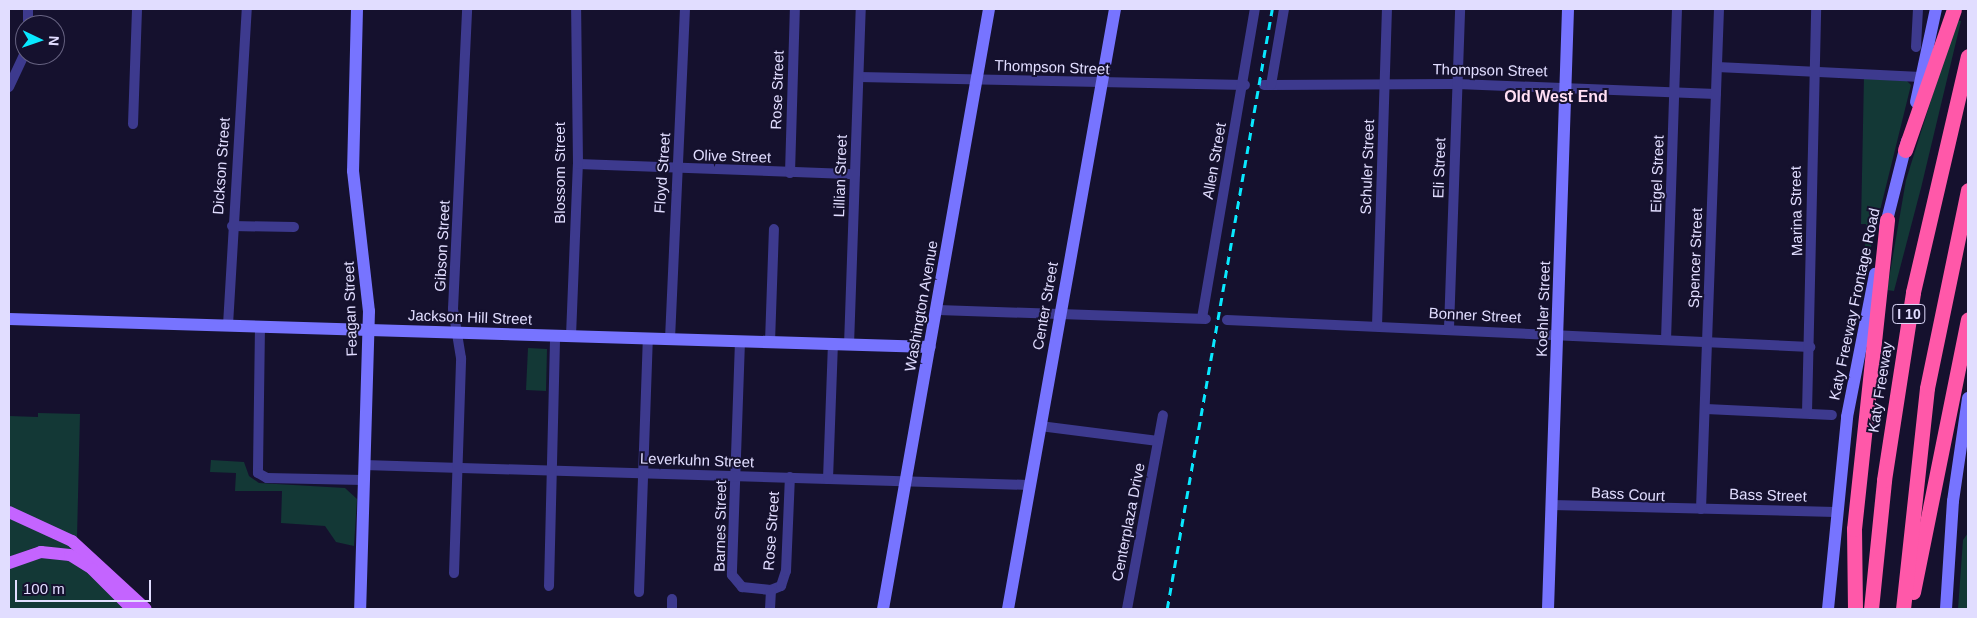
<!DOCTYPE html>
<html>
<head>
<meta charset="utf-8">
<style>
	body { margin:0 }
	#map { position:relative; width:1977px; height:618px; overflow:hidden; background:#15112e; font-family:Arial,sans-serif }
	div>[style] { position:absolute }
	.green>* { inset:0; background:#133836 }
	.street>* { height:10px; margin:-5px; padding:0 5px; transform-origin:5px; border-radius:5px; background:#3d3a8e }
	.secondary>* { height:12px; margin:-6px; padding:0 6px; transform-origin:6px; border-radius:6px; background:#7774ff }
	.primary>* { height:12px; margin:-6px; padding:0 6px; transform-origin:6px; border-radius:6px; background:#c464ff }
	.highway>* { height:15px; margin:-7.5px; padding:0 7.5px; transform-origin:7.5px; border-radius:7.5px; background:#ff58a9 }
	.rail>* { height:2.5px; margin-top:-1.25px; transform-origin:0; background:repeating-linear-gradient(90deg,#09e8ff 0 8px,transparent 0 14px) }
	span { translate:-50% -50%; white-space:nowrap; text-align:center; line-height:1.15; -webkit-text-stroke:4px #15112e; paint-order:stroke }
	.shield-label span { padding:1px 4px; background:#15112e; border:1px solid; border-radius:4px; -webkit-text-stroke-width:0 }
	.shield-label { font-size:14px; color:#e1ddff; font-weight:700 }
	.street-label { font-size:15px; color:#e1ddff }
	.neighbourhood-label { font-size:16px; color:#ffdff4; font-weight:700 }
	.frame { position:absolute; inset:0; border:10px solid #e1ddff; pointer-events:none }
	.north { position:absolute; left:15px; top:15px; width:50px; height:50px; box-sizing:border-box; background:#15112e; border:1px solid #676382; border-radius:50%; rotate:93deg; font-size:14px; font-weight:700; line-height:20px; text-align:center; color:#e1ddff }
	.north::after { content:''; display:block; margin:auto; width:18px; height:22px; background:#09e8ff; clip-path:polygon(50% 0,100% 100%,50% 72%,0 100%) }
	.scale { position:absolute; left:15px; top:580px; width:136px; height:22px; box-sizing:border-box; border:2px solid #e1ddff; border-top:0; padding-left:6px; font-size:15px; line-height:18px; white-space:nowrap; color:#e1ddff; -webkit-text-stroke:4px #15112e; paint-order:stroke }
</style>
</head>
<body>
<div id="map">
	<div class="green">
		<div style="clip-path:polygon(1956px 20px,1961px 21px,1921px 188px,1894px 291px,1887px 290px,1906px 180px)"></div>
		<div style="clip-path:polygon(1864px 76px,1906px 80px,1911px 85px,1871px 247px,1865px 246px,1866px 224px,1861px 224px)"></div>
		<div style="clip-path:polygon(528px 348px,547px 349px,546px 391px,526px 390px)"></div>
		<div style="clip-path:polygon(38px 413px,80px 414px,77px 538px,9px 507px,9px 416px,38px 417px)"></div>
		<div style="clip-path:polygon(211px 460px,244px 462px,249px 476px,259px 483px,345px 488px,357px 499px,354px 546px,336px 542px,325px 526px,281px 523px,282px 491px,235px 491px,236px 473px,210px 472px)"></div>
		<div style="clip-path:polygon(9px 516px,32px 524px,84px 555px,36px 547px,9px 557px)"></div>
		<div style="clip-path:polygon(1968px 533px,1968px 609px,1958px 609px,1963px 540px)"></div>
		<div style="clip-path:polygon(30px 557px,64px 558px,88px 572px,126px 609px,9px 609px,9px 567px)"></div>
	</div>
	<div class="street">
		<div style="left:28px;top:25px;width:16px;rotate:-90deg"></div>
		<div style="left:1916px;top:47px;width:38px;rotate:-87deg"></div>
		<div style="left:1717px;top:67px;width:204px;rotate:2.8deg"></div>
		<div style="left:859px;top:77px;width:386px;rotate:1.2deg"></div>
		<div style="left:1264px;top:85px;width:193px;rotate:-0.3deg"></div>
		<div style="left:1457px;top:84px;width:259px;rotate:2.2deg"></div>
		<div style="left:1271px;top:85px;width:77px;rotate:-80.3deg"></div>
		<div style="left:9px;top:87px;width:38px;rotate:-65deg"></div>
		<div style="left:133px;top:124px;width:115px;rotate:-88deg"></div>
		<div style="left:578px;top:164px;width:277px;rotate:2.1deg"></div>
		<div style="left:790px;top:173px;width:164px;rotate:-88.3deg"></div>
		<div style="left:232px;top:226px;width:62px;rotate:0.9deg"></div>
		<div style="left:938px;top:310px;width:268px;rotate:1.9deg"></div>
		<div style="left:1202px;top:318px;width:314px;rotate:-80.3deg"></div>
		<div style="left:1227px;top:320px;width:584px;rotate:2.65deg"></div>
		<div style="left:228px;top:325px;width:317px;rotate:-86.6deg"></div>
		<div style="left:260px;top:326px;width:147px;rotate:90.8deg"></div>
		<div style="left:258px;top:473px;width:10px;rotate:29deg"></div>
		<div style="left:267px;top:478px;width:96px;rotate:1.2deg"></div>
		<div style="left:1377px;top:326px;width:317px;rotate:-88.2deg"></div>
		<div style="left:1449px;top:328px;width:319px;rotate:-88deg"></div>
		<div style="left:571px;top:336px;width:172px;rotate:-87.7deg"></div>
		<div style="left:578px;top:164px;width:155px;rotate:-90.7deg"></div>
		<div style="left:670px;top:339px;width:330px;rotate:-87.4deg"></div>
		<div style="left:1666px;top:340px;width:331px;rotate:-88.1deg"></div>
		<div style="left:740px;top:341px;width:234px;rotate:92deg"></div>
		<div style="left:732px;top:575px;width:16px;rotate:50deg"></div>
		<div style="left:742px;top:587px;width:29px;rotate:6deg"></div>
		<div style="left:771px;top:590px;width:11px;rotate:-22deg"></div>
		<div style="left:781px;top:586px;width:16px;rotate:-72deg"></div>
		<div style="left:786px;top:571px;width:94px;rotate:-87.6deg"></div>
		<div style="left:770px;top:342px;width:113px;rotate:-88deg"></div>
		<div style="left:849px;top:345px;width:336px;rotate:-88deg"></div>
		<div style="left:1706px;top:409px;width:126px;rotate:2.7deg"></div>
		<div style="left:1807px;top:413px;width:404px;rotate:-88.7deg"></div>
		<div style="left:1040px;top:426px;width:119px;rotate:7.2deg"></div>
		<div style="left:364px;top:465px;width:665px;rotate:1.72deg"></div>
		<div style="left:828px;top:479px;width:135px;rotate:-87.9deg"></div>
		<div style="left:1552px;top:505px;width:283px;rotate:1.4deg"></div>
		<div style="left:1701px;top:509px;width:500px;rotate:-87.94deg"></div>
		<div style="left:454px;top:573px;width:215px;rotate:-88.1deg"></div>
		<div style="left:461px;top:358px;width:50px;rotate:-99.3deg"></div>
		<div style="left:453px;top:309px;width:300px;rotate:-87.3deg"></div>
		<div style="left:549px;top:586px;width:250px;rotate:-88.6deg"></div>
		<div style="left:639px;top:592px;width:254px;rotate:-88deg"></div>
		<div style="left:672px;top:609px;width:10px;rotate:-90deg"></div>
		<div style="left:770px;top:609px;width:19px;rotate:-87deg"></div>
		<div style="left:1127px;top:609px;width:197px;rotate:-79.5deg"></div>
	</div>
	<div class="secondary">
		<div style="left:357px;top:9px;width:162px;rotate:91.4deg"></div>
		<div style="left:353px;top:171px;width:141px;rotate:83.5deg"></div>
		<div style="left:369px;top:311px;width:298px;rotate:91.7deg"></div>
		<div style="left:1916px;top:102px;width:95px;rotate:-77.9deg"></div>
		<div style="left:1885px;top:228px;width:90px;rotate:-75.8deg"></div>
		<div style="left:9px;top:319px;width:921px;rotate:1.74deg"></div>
		<div style="left:883px;top:609px;width:609px;rotate:-79.98deg"></div>
		<div style="left:1008px;top:609px;width:609px;rotate:-79.89deg"></div>
		<div style="left:1548px;top:609px;width:600px;rotate:-88.09deg"></div>
		<div style="left:1828px;top:609px;width:193px;rotate:-84.3deg"></div>
		<div style="left:1847px;top:417px;width:146px;rotate:-78.9deg"></div>
		<div style="left:1946px;top:609px;width:108px;rotate:-86.3deg"></div>
		<div style="left:1953px;top:501px;width:104px;rotate:-81.7deg"></div>
	</div>
	<div class="primary">
		<div style="left:9px;top:512px;width:69px;rotate:24.7deg"></div>
		<div style="left:72px;top:541px;width:100px;rotate:42.6deg"></div>
		<div style="left:9px;top:563px;width:34px;rotate:-19deg"></div>
		<div style="left:41px;top:552px;width:29px;rotate:6deg"></div>
		<div style="left:70px;top:555px;width:26px;rotate:32deg"></div>
		<div style="left:92px;top:569px;width:57px;rotate:45deg"></div>
	</div>
	<div class="highway">
		<div style="left:1905px;top:150px;width:149px;rotate:-70.8deg"></div>
		<div style="left:1913px;top:592px;width:278px;rotate:-78.6deg"></div>
		<div style="left:1855px;top:609px;width:80px;rotate:-90.7deg"></div>
		<div style="left:1854px;top:529px;width:311px;rotate:-83.9deg"></div>
		<div style="left:1871px;top:609px;width:130px;rotate:-84.2deg"></div>
		<div style="left:1884px;top:480px;width:190px;rotate:-81.2deg"></div>
		<div style="left:1913px;top:292px;width:242px;rotate:-76.9deg"></div>
		<div style="left:1903px;top:609px;width:222px;rotate:-83.8deg"></div>
		<div style="left:1927px;top:388px;width:202px;rotate:-78.3deg"></div>
	</div>
	<div class="rail">
		<div style="left:1167px;top:609px;width:609px;rotate:-80.07deg"></div>
	</div>
	<div class="shield-label">
		<span style="left:1909px;top:314px">I 10</span>
	</div>
	<div class="street-label">
		<span style="left:1052px;top:67px;rotate:2deg">Thompson Street</span>
		<span style="left:1490px;top:70px;rotate:1deg">Thompson Street</span>
		<span style="left:777px;top:90px;rotate:-88deg">Rose Street</span>
		<span style="left:732px;top:156px;rotate:2deg">Olive Street</span>
		<span style="left:1214px;top:161px;rotate:-80deg">Allen Street</span>
		<span style="left:221px;top:166px;rotate:-86deg">Dickson Street</span>
		<span style="left:1367px;top:167px;rotate:-88deg">Schuler Street</span>
		<span style="left:1439px;top:168px;rotate:-88deg">Eli Street</span>
		<span style="left:560px;top:173px;rotate:-90deg">Blossom Street</span>
		<span style="left:662px;top:173px;rotate:-86deg">Floyd Street</span>
		<span style="left:1657px;top:174px;rotate:-88deg">Eigel Street</span>
		<span style="left:840px;top:176px;rotate:-88deg">Lillian Street</span>
		<span style="left:1796px;top:211px;rotate:-91deg">Marina Street</span>
		<span style="left:442px;top:246px;rotate:-87deg">Gibson Street</span>
		<span style="left:1695px;top:258px;rotate:-88deg">Spencer Street</span>
		<span style="left:1854px;top:304px;rotate:-78deg">Katy Freeway Frontage Road</span>
		<span style="left:921px;top:306px;rotate:-80deg">Washington Avenue</span>
		<span style="left:1045px;top:306px;rotate:-80deg">Center Street</span>
		<span style="left:350px;top:309px;rotate:-92deg">Feagan Street</span>
		<span style="left:1543px;top:309px;rotate:-88deg">Koehler Street</span>
		<span style="left:1475px;top:315px;rotate:3deg">Bonner Street</span>
		<span style="left:470px;top:317px;rotate:2deg">Jackson Hill Street</span>
		<span style="left:1880px;top:387px;rotate:-81deg">Katy Freeway</span>
		<span style="left:697px;top:460px;rotate:2deg">Leverkuhn Street</span>
		<span style="left:1628px;top:494px;rotate:3deg">Bass Court</span>
		<span style="left:1768px;top:495px;rotate:2deg">Bass Street</span>
		<span style="left:1128px;top:522px;rotate:-79deg">Centerplaza Drive</span>
		<span style="left:720px;top:526px;rotate:-89deg">Barnes Street</span>
		<span style="left:771px;top:531px;rotate:-86deg">Rose Street</span>
	</div>
	<div class="neighbourhood-label">
		<span style="left:1556px;top:97px">Old West End</span>
	</div>
	<div class="frame"></div>
	<div class="north">N</div>
	<div class="scale">100 m</div>
</div>
</body>
</html>
